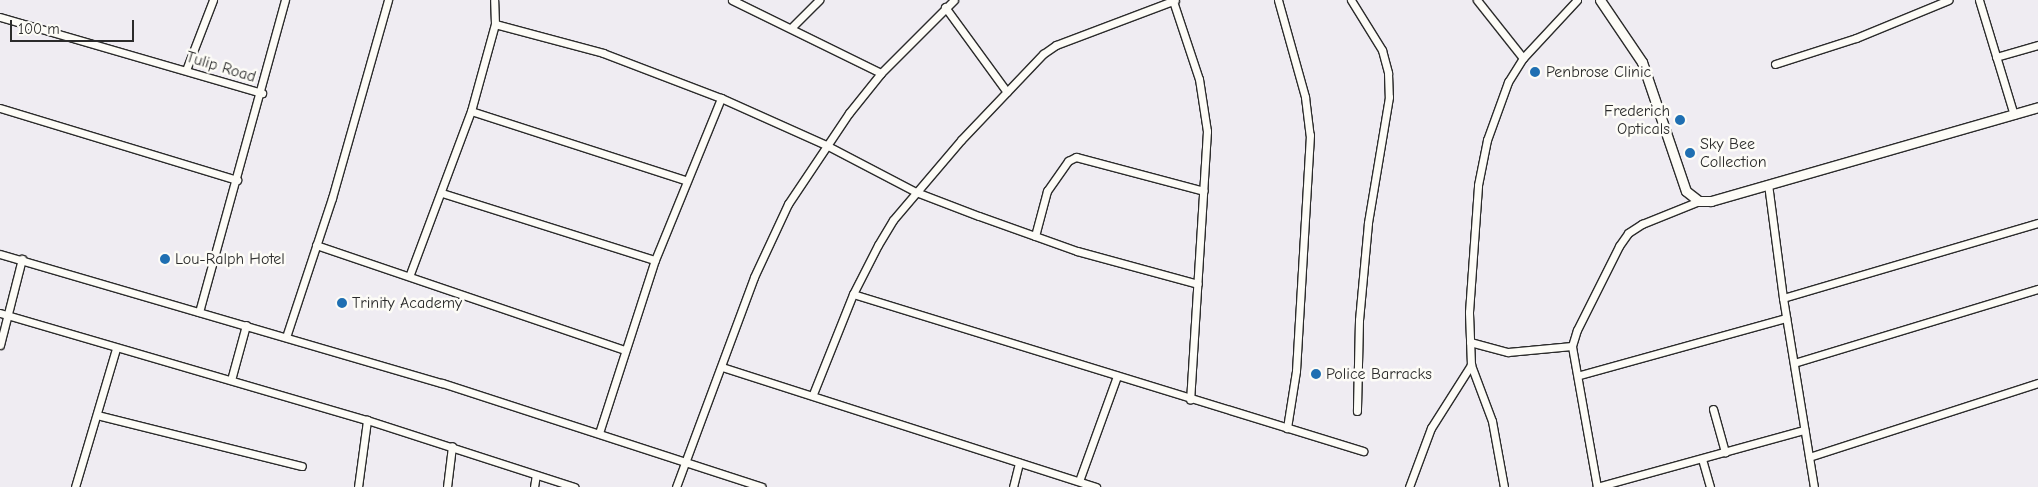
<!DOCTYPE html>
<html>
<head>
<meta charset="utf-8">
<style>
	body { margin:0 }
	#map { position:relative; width:2038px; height:487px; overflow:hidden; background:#efecf2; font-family:"Comic Neue",sans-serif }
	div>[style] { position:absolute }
	.roads { filter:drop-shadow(1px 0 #2b2b2b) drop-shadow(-1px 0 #2b2b2b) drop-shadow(0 1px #2b2b2b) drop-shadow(0 -1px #2b2b2b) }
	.minor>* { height:7px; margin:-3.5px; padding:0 3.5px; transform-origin:3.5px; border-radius:3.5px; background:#fdfcf7 }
	.tertiary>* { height:9px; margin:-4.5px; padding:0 4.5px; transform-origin:4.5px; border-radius:4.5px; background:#fdfcf7 }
	.dots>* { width:14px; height:14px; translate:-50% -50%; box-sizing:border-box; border:2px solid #fdfcf7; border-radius:50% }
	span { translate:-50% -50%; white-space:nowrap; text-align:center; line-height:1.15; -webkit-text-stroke:5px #fdfcf7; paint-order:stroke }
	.street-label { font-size:16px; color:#2b2b2b }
	.poi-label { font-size:16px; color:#2b2b2b }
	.left { translate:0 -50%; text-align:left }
	.right { translate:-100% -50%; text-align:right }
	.scale { position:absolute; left:10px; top:20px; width:124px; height:22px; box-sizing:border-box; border:2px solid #2b2b2b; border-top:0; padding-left:6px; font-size:15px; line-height:18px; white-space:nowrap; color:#2b2b2b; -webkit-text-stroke:4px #fdfcf7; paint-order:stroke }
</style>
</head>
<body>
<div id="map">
	<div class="roads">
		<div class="minor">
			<div style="left:732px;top:0;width:166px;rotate:26.1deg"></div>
			<div style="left:1278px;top:0;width:101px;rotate:74.4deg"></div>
			<div style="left:1305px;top:97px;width:38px;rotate:83deg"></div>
			<div style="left:1310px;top:135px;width:236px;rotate:93.4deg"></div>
			<div style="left:1296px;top:371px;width:58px;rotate:99deg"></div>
			<div style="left:1351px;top:0;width:59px;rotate:58.2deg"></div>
			<div style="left:1382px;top:50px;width:24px;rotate:75deg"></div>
			<div style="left:1388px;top:73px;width:24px;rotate:88deg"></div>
			<div style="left:1389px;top:97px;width:128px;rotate:99.5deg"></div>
			<div style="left:1368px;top:223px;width:97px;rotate:95.3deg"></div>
			<div style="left:1359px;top:320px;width:91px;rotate:91.3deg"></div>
			<div style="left:1477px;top:0;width:74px;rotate:51.6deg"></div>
			<div style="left:1979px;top:0;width:120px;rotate:73.1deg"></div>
			<div style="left:1173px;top:1px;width:82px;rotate:71.6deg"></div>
			<div style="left:1199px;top:79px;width:53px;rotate:81.3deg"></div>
			<div style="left:1207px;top:131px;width:269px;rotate:93.6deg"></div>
			<div style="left:945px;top:7px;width:105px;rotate:53.9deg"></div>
			<div style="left:0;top:17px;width:273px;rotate:16.2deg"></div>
			<div style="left:495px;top:24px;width:112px;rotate:15deg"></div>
			<div style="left:603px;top:53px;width:126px;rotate:20.9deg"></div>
			<div style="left:721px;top:98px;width:115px;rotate:24.1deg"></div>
			<div style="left:826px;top:145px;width:102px;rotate:27.6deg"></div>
			<div style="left:916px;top:192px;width:67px;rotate:20.9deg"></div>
			<div style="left:979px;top:216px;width:104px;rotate:19.7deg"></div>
			<div style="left:1077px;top:251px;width:125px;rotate:15.3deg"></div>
			<div style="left:791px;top:28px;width:40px;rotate:-45deg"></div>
			<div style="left:1996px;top:57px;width:44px;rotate:-15.9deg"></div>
			<div style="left:1775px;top:64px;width:85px;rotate:-17.8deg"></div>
			<div style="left:1856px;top:38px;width:100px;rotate:-22.4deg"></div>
			<div style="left:186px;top:70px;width:75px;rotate:-68.9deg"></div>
			<div style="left:0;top:108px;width:248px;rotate:16.9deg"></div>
			<div style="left:471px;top:111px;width:225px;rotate:17.9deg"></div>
			<div style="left:1768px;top:184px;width:115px;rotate:82.5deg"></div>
			<div style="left:1783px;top:298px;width:192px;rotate:80.7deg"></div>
			<div style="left:442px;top:193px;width:223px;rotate:17.5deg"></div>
			<div style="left:1035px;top:236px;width:47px;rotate:-75.1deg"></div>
			<div style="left:1047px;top:191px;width:37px;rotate:-55deg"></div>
			<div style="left:1068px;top:161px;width:9px;rotate:-27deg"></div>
			<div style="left:1076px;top:157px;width:132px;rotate:14.9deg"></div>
			<div style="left:316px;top:245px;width:326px;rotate:18.8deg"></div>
			<div style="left:0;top:254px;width:460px;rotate:16.3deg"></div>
			<div style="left:442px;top:383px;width:336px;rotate:18deg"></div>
			<div style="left:410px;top:274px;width:174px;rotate:-69.5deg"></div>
			<div style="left:471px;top:111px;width:90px;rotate:-74.6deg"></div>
			<div style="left:495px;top:24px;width:24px;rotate:-92deg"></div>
			<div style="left:853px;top:294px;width:534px;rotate:17.11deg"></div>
			<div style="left:1783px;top:298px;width:266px;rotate:-16.4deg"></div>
			<div style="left:199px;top:312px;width:324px;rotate:-74.6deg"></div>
			<div style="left:0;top:313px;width:382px;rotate:16.3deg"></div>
			<div style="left:367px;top:420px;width:218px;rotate:17.9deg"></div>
			<div style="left:286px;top:337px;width:146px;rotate:-71.7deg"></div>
			<div style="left:332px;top:198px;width:206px;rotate:-74.2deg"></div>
			<div style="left:1470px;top:342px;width:39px;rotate:15deg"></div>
			<div style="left:1508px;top:352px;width:64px;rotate:-5.4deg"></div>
			<div style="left:0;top:345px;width:89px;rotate:-75.7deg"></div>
			<div style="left:1794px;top:363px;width:255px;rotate:-16.9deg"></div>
			<div style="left:722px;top:367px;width:393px;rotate:17.8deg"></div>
			<div style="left:1580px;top:375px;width:214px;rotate:-15.5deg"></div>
			<div style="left:231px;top:380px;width:57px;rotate:-74.7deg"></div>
			<div style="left:813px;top:394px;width:108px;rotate:-68.2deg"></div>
			<div style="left:853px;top:294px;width:55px;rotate:-63deg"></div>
			<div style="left:878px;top:245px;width:29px;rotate:-59deg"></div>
			<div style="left:893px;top:220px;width:105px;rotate:-49.6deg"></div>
			<div style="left:961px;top:140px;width:119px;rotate:-46.4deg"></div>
			<div style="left:1043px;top:54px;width:16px;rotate:-35deg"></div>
			<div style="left:1056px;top:45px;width:127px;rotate:-20.7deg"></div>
			<div style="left:1713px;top:409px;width:45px;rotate:74.4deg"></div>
			<div style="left:97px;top:415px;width:211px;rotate:14deg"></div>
			<div style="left:599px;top:433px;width:182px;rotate:-72.1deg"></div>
			<div style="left:655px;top:260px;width:175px;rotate:-67.8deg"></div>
			<div style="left:1809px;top:457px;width:241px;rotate:-17.9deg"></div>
			<div style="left:1702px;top:459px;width:29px;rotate:74deg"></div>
			<div style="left:1079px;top:481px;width:112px;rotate:-70.1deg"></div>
			<div style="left:75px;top:487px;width:144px;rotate:-73.5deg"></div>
			<div style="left:358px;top:487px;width:68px;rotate:-82.3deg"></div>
			<div style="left:447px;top:487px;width:41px;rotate:-83deg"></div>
			<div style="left:534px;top:487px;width:12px;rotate:-81deg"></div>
			<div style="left:676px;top:487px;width:224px;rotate:-69.6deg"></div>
			<div style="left:754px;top:277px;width:81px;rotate:-65deg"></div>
			<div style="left:788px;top:204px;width:110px;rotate:-56.2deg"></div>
			<div style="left:849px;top:113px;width:51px;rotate:-51.3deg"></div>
			<div style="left:881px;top:73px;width:103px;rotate:-45deg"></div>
			<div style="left:1013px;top:487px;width:25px;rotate:-76deg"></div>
			<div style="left:1409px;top:487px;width:63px;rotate:-69.6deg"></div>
			<div style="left:1431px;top:428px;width:75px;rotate:-57.6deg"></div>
			<div style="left:1504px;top:487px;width:67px;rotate:-100.3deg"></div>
			<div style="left:1492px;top:421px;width:60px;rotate:-110.6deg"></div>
			<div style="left:1471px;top:365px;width:53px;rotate:-92.2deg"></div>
			<div style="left:1469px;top:312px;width:127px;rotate:-85.9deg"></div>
			<div style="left:1478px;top:185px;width:46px;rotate:-78.7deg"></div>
			<div style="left:1487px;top:140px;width:62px;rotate:-70.1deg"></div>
			<div style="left:1508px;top:82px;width:28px;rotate:-58deg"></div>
			<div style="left:1523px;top:58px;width:79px;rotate:-47deg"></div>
			<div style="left:1597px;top:487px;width:143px;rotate:-100.1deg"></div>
			<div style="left:1572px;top:346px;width:17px;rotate:-73deg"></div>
			<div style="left:1577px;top:330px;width:94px;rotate:-63.4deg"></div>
			<div style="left:1619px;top:246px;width:16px;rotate:-55deg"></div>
			<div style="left:1628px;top:233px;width:17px;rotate:-33deg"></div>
			<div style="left:1642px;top:224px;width:61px;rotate:-22deg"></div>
			<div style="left:1597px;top:487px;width:215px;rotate:-15.4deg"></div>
		</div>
		<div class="tertiary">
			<div style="left:1600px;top:0;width:75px;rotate:55.9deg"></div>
			<div style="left:1642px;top:62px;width:136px;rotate:71.2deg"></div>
			<div style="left:1686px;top:191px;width:16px;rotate:38deg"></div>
			<div style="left:1699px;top:201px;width:12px"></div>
			<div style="left:1711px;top:201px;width:340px;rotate:-16deg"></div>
		</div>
	</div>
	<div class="dots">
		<div style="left:1535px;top:72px;background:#1f6fb2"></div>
		<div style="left:1680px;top:120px;background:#1f6fb2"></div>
		<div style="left:1690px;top:153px;background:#1f6fb2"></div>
		<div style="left:165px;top:259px;background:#1f6fb2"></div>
		<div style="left:342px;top:303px;background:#1f6fb2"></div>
		<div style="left:1316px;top:374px;background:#1f6fb2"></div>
	</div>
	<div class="street-label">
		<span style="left:221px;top:67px;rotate:17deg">Tulip Road</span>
	</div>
	<div class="poi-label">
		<span class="left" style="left:1546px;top:72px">Penbrose Clinic</span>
		<span class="right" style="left:1670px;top:120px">Frederich<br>Opticals</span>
		<span class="left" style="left:1700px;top:153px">Sky Bee<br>Collection</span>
		<span class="left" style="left:175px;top:259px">Lou-Ralph Hotel</span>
		<span class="left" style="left:352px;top:303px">Trinity Academy</span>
		<span class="left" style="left:1326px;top:374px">Police Barracks</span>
	</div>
	<div class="scale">100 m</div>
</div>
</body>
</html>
